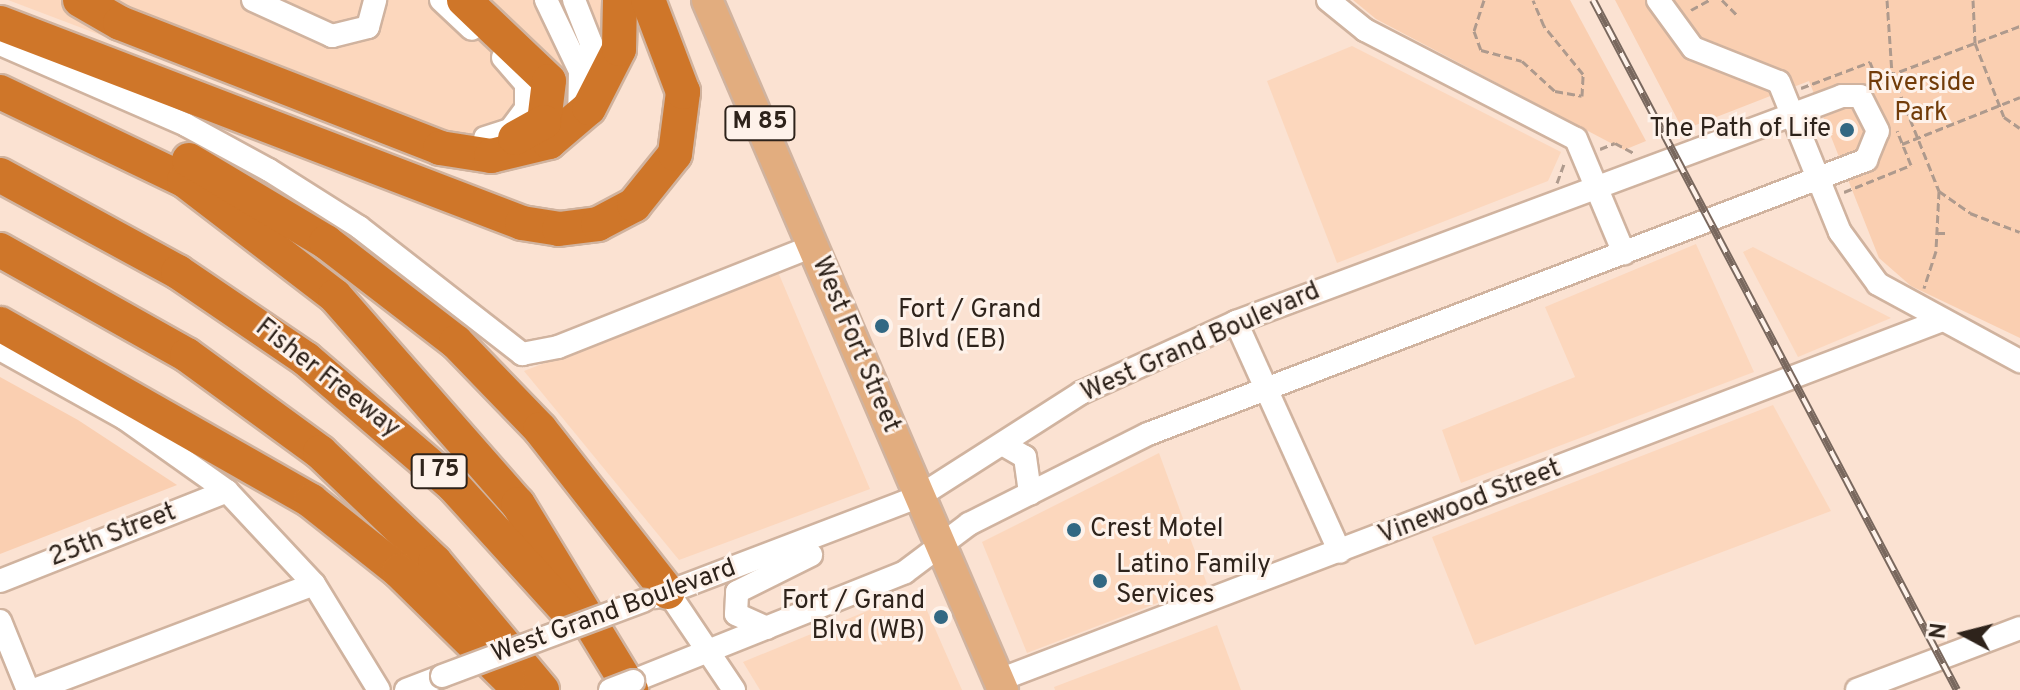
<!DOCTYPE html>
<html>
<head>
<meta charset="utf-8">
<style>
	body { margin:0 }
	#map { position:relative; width:2020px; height:690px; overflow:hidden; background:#fbe2d2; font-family:Overpass,sans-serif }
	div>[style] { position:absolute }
	.built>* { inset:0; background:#fcd7bd }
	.green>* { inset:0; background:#facfb1 }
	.path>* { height:3px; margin-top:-1.5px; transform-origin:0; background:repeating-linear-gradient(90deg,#ae9a8d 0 8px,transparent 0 12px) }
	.roads { filter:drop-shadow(2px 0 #d0b39f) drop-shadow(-2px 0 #d0b39f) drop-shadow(0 2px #d0b39f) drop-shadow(0 -2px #d0b39f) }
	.minor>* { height:22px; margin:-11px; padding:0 11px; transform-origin:11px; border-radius:11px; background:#fff }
	.major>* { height:30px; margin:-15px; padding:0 15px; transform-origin:15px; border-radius:15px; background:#e2ad7f }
	.highway>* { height:34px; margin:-17px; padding:0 17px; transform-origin:17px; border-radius:17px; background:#cf7629 }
	.rail>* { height:8px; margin-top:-4px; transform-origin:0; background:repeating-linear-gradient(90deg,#fef2ea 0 15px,#79685e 0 30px); box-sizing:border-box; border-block:2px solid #79685e }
	.bridges { filter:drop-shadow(2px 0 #d0b39f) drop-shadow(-2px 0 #d0b39f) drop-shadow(0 2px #d0b39f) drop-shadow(0 -2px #d0b39f) }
	.minor-bridge>* { height:22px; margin:-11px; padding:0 11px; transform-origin:11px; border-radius:11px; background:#fff }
	.dots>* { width:22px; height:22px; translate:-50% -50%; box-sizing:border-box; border:4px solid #fef2ea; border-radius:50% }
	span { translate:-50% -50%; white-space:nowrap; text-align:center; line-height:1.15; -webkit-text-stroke:6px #fef2ea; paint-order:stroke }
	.shield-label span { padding:2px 6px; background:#fef2ea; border:2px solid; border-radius:6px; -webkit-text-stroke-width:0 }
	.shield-label { font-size:24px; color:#2e231b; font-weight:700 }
	.park-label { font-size:26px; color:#723c09 }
	.poi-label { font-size:26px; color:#2e231b }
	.right { translate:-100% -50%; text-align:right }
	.left { translate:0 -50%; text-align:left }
	.street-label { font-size:26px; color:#2e231b }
	.north { position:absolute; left:1924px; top:594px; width:80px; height:80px; -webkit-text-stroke:6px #fef2ea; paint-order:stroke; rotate:277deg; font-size:22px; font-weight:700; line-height:32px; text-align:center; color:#2e231b }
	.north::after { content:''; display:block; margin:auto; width:28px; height:36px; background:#2e231b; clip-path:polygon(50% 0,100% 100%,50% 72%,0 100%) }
</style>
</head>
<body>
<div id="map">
	<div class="built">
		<div style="clip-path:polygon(8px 0,633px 0,630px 58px,606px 110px,478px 170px,430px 160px)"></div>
		<div style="clip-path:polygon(1352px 46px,1561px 152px,1548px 181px,1337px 263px,1267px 81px)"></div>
		<div style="clip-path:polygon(1696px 244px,1754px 372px,1461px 483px,1442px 430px,1575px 377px,1545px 307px)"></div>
		<div style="clip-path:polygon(1753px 247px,1891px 318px,1798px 357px,1743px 252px)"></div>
		<div style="clip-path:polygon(778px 272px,870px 489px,679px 560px,524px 371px)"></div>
		<div style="clip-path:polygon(1773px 405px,1831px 511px,1475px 645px,1432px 537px)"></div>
		<div style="clip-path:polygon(1159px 453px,1207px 584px,1027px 653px,982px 542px)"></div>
		<div style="clip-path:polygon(918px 590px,962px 690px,760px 690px,743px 662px)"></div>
		<div style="clip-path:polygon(1217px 625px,1241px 690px,1055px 690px,1054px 687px)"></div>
	</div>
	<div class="green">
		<div style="clip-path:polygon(1353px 0,1570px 0,1646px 141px,1624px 150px,1376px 19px)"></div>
		<div style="clip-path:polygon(1615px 0,2020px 0,2020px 338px,1911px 286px,1879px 258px,1809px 81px,1683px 130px)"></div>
		<div style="clip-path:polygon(0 377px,78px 420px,177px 485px,0 554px)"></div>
	</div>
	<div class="path">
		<div style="left:1484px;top:0;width:33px;rotate:108deg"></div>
		<div style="left:1474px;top:31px;width:20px;rotate:70deg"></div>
		<div style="left:1481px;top:50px;width:42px;rotate:15deg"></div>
		<div style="left:1522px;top:61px;width:45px;rotate:42.3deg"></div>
		<div style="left:1555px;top:91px;width:27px;rotate:10deg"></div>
		<div style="left:1582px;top:96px;width:22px;rotate:-87deg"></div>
		<div style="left:1583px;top:74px;width:62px;rotate:-129.1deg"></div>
		<div style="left:1544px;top:26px;width:28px;rotate:-113deg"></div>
		<div style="left:1722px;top:0;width:20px;rotate:45deg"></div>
		<div style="left:1887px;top:0;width:74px;rotate:86.1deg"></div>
		<div style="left:1892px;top:74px;width:126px;rotate:68.1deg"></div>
		<div style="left:1939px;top:191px;width:60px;rotate:92.9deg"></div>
		<div style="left:1936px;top:251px;width:39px;rotate:108deg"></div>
		<div style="left:1973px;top:0;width:43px;rotate:87.3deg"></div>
		<div style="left:1975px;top:43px;width:79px;rotate:68.6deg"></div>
		<div style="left:2004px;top:117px;width:19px;rotate:35deg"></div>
		<div style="left:1691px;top:10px;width:21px;rotate:-29deg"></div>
		<div style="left:1877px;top:80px;width:153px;rotate:-20.7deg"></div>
		<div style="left:1801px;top:88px;width:74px;rotate:-20.6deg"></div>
		<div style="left:1870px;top:62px;width:35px;rotate:68deg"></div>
		<div style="left:1902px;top:144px;width:127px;rotate:-21.7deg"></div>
		<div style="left:1600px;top:149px;width:16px;rotate:-22deg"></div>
		<div style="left:1615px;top:143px;width:21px;rotate:28deg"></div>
		<div style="left:1557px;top:183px;width:20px;rotate:-70deg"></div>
		<div style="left:1939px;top:191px;width:38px;rotate:35deg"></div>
		<div style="left:1970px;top:213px;width:53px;rotate:20.8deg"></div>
		<div style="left:1844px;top:192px;width:72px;rotate:-21.9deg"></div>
		<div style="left:1911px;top:165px;width:37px;rotate:-112deg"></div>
		<div style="left:1937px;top:233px;width:9px"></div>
	</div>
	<div class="roads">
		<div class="minor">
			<div style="left:253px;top:0;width:87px;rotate:24.5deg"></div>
			<div style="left:332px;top:36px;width:37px;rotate:-14deg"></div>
			<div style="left:368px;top:27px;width:28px;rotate:-75deg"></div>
			<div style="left:441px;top:0;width:42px;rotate:43.1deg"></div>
			<div style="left:546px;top:0;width:79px;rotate:64.4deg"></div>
			<div style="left:580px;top:71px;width:39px;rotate:91deg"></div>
			<div style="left:574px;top:0;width:46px;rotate:68.4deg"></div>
			<div style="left:591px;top:43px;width:45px;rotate:91.3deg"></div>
			<div style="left:1328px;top:0;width:48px;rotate:39deg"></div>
			<div style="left:1365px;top:30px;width:237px;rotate:27.3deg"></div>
			<div style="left:1576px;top:139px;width:124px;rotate:67.2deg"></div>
			<div style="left:1658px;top:0;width:59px;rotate:53.9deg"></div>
			<div style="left:1693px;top:48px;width:92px;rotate:21.6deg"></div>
			<div style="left:1779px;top:82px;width:162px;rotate:67.9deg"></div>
			<div style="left:1840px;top:232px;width:64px;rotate:53.8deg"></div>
			<div style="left:1878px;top:284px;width:162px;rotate:28.5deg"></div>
			<div style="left:0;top:44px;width:203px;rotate:23.5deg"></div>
			<div style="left:186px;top:125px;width:94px;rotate:28.5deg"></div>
			<div style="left:269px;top:170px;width:107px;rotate:32.3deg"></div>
			<div style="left:359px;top:227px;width:207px;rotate:37.9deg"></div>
			<div style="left:522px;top:354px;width:37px;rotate:-11deg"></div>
			<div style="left:558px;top:347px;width:274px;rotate:-21.6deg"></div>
			<div style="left:485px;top:138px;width:26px;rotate:-18deg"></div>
			<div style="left:510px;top:130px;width:26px;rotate:-53deg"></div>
			<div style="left:526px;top:109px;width:25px;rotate:-90deg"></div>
			<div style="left:526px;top:84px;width:35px;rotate:-131deg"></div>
			<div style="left:1236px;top:322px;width:252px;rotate:65.7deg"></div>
			<div style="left:0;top:349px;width:142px;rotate:29.1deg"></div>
			<div style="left:124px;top:418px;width:126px;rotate:35.3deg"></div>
			<div style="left:227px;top:491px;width:127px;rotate:46.9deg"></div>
			<div style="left:314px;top:584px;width:124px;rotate:58.5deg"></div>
			<div style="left:1004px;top:445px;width:24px;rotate:30deg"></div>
			<div style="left:1025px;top:457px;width:37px;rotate:82deg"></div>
			<div style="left:0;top:581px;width:244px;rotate:-21.6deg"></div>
			<div style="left:668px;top:592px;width:118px;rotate:56deg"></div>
			<div style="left:0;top:621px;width:74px;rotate:67.9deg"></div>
			<div style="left:767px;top:628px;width:34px;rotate:-156deg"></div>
			<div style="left:736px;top:614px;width:22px;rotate:-87deg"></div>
			<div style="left:737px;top:592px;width:83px;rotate:-26.6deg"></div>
			<div style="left:999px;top:680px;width:1007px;rotate:-20.88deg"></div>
			<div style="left:633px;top:681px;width:293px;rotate:-21.8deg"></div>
			<div style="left:905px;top:572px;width:80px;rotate:-36.9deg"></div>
			<div style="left:969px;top:524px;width:200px;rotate:-26.7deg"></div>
			<div style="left:1148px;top:434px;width:769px;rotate:-20.89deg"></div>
			<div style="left:1866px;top:160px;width:31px;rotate:-68deg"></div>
			<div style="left:1878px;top:131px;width:39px;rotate:-117deg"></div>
			<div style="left:1860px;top:96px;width:18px;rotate:180deg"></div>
			<div style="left:1842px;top:96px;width:647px;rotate:159.55deg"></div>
			<div style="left:1236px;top:322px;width:170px;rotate:155.4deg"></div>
			<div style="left:1081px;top:393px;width:191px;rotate:147.4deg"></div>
			<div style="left:920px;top:496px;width:284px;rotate:159.1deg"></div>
			<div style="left:34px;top:690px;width:299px;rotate:-20.7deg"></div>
			<div style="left:406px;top:690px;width:39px;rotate:-21deg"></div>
			<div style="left:1857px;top:690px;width:174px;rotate:-20.8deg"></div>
		</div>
		<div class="major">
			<div style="left:707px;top:0;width:751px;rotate:66.78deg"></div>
		</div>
		<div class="highway">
			<div style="left:80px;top:0;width:46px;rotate:29.9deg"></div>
			<div style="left:120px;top:23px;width:344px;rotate:21.3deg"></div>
			<div style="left:440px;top:148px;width:52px;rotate:8.9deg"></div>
			<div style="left:491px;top:156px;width:60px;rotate:-13.6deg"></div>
			<div style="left:549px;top:142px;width:52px;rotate:-40.4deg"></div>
			<div style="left:589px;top:108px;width:66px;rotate:-63deg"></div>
			<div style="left:619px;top:49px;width:49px;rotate:-88.8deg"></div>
			<div style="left:464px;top:0;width:117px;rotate:43.6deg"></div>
			<div style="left:549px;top:81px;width:41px;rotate:97deg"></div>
			<div style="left:544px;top:122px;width:33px;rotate:151deg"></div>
			<div style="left:0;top:23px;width:559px;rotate:20.96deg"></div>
			<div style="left:522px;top:223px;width:37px;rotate:9deg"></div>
			<div style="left:559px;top:229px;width:39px;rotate:-7deg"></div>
			<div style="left:598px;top:224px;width:41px;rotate:-27.8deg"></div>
			<div style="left:634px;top:205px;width:65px;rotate:-51.2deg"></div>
			<div style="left:675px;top:154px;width:63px;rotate:-82.6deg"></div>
			<div style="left:683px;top:92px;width:98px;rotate:-110.8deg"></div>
			<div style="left:0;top:92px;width:204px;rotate:25.6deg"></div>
			<div style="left:184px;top:180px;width:190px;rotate:37.5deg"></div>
			<div style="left:335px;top:296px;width:277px;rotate:48.7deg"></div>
			<div style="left:518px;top:504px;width:218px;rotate:58.7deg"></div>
			<div style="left:189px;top:160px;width:160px;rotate:30.9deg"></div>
			<div style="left:326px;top:242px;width:164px;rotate:37.6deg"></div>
			<div style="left:456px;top:342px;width:121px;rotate:46deg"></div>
			<div style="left:540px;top:429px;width:207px;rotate:51.9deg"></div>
			<div style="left:0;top:175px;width:203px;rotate:28.6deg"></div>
			<div style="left:178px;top:272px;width:155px;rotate:34.2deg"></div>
			<div style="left:306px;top:359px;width:194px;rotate:40.6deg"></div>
			<div style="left:453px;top:485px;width:173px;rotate:47.8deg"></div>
			<div style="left:0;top:250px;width:214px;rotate:29.3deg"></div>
			<div style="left:187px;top:355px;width:165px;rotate:36.1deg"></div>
			<div style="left:320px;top:452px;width:159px;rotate:43.7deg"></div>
			<div style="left:435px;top:562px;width:167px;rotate:50.1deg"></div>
			<div style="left:0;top:324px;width:358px;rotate:29.6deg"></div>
			<div style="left:311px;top:501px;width:112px;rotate:38.5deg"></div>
			<div style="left:399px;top:571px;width:153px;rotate:44.5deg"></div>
		</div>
	</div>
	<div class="rail">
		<div style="left:1593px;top:0;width:780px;rotate:62.19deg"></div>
	</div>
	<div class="bridges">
		<div class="minor-bridge">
			<div style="left:442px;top:676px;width:215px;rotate:-20.5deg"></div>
			<div style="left:610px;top:690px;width:25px;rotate:-21deg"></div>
		</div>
	</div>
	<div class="dots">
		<div style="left:1847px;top:130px;background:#326883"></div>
		<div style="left:882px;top:326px;background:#326883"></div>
		<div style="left:1074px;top:530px;background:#326883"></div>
		<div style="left:1100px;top:581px;background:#326883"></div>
		<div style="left:941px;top:617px;background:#326883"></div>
	</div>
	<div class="shield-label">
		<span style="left:760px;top:123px">M 85</span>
		<span style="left:439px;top:471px">I 75</span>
	</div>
	<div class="park-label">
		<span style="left:1921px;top:99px">Riverside<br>Park</span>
	</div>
	<div class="poi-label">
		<span class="right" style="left:1831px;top:130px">The Path of Life</span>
		<span class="left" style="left:898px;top:326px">Fort / Grand<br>Blvd (EB)</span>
		<span class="left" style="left:1090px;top:530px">Crest Motel</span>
		<span class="left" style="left:1116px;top:581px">Latino Family<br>Services</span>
		<span class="right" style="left:925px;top:617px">Fort / Grand<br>Blvd (WB)</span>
	</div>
	<div class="street-label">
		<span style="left:1201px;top:343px;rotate:-24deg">West Grand Boulevard</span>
		<span style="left:855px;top:345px;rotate:67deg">West Fort Street</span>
		<span style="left:327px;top:379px;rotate:38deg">Fisher Freeway</span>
		<span style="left:1470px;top:503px;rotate:-21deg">Vinewood Street</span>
		<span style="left:113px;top:536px;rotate:-21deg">25th Street</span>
		<span style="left:614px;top:612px;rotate:-20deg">West Grand Boulevard</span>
	</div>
	<div class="north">N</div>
</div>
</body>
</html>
